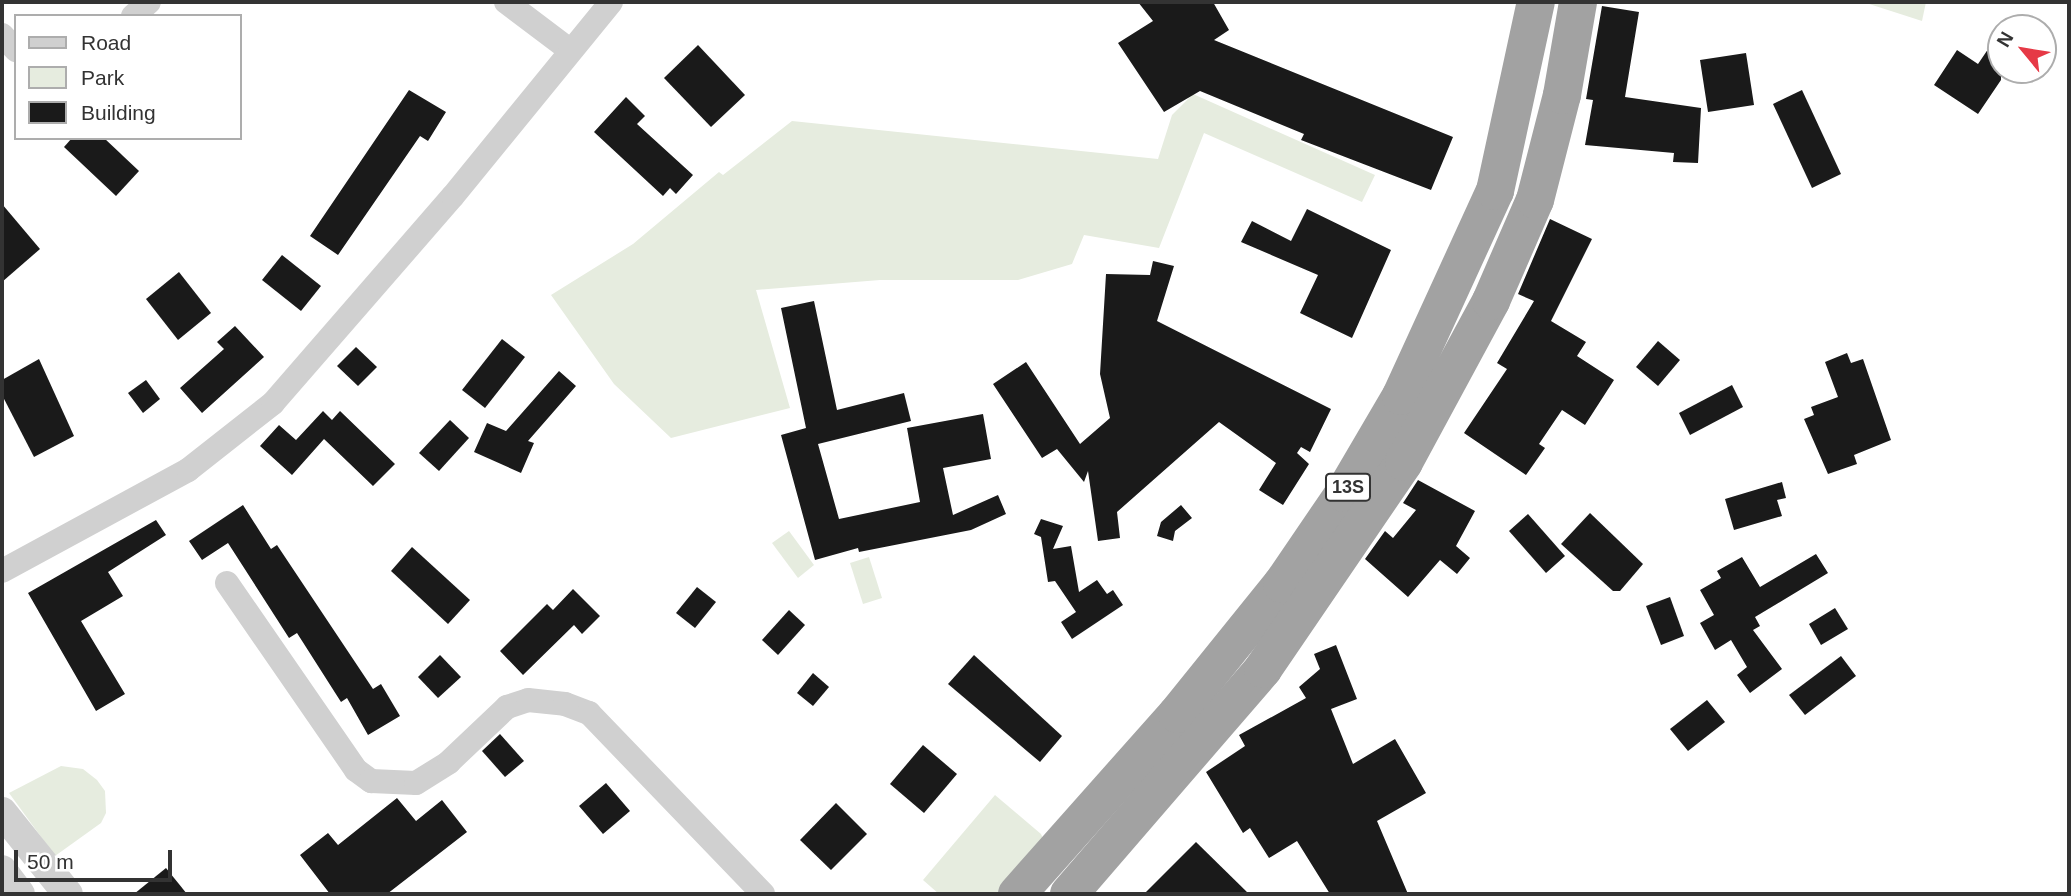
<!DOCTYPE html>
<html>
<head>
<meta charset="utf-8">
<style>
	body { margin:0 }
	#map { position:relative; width:2071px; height:896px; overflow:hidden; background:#fff; font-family:Helvetica,sans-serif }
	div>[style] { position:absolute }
	.green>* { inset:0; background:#e6ecdf }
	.building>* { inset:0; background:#1a1a1a }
	.minor>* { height:24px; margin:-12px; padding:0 12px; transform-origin:12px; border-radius:12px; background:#d0d0d0 }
	.tertiary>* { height:30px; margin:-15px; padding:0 15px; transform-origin:15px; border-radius:15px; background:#d0d0d0 }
	.trunk>* { height:38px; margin:-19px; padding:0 19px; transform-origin:19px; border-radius:19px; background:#a2a2a2 }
	span { translate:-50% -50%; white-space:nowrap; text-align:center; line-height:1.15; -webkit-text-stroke:7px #fff; paint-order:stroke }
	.shield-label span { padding:2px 5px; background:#fff; border:2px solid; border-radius:5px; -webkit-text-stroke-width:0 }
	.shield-label { font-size:18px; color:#333; font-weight:700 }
	.frame { position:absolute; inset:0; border:4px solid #333; pointer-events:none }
	.legend { position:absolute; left:14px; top:14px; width:228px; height:126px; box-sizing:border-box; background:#fff; border:2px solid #adadad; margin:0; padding:9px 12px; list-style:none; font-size:21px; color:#333 }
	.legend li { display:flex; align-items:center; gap:14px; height:35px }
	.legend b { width:35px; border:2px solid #adadad }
	.north { position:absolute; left:1987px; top:14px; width:70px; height:70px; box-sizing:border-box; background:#fff; border:2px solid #adadad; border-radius:50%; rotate:300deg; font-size:19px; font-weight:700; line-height:28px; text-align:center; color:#333 }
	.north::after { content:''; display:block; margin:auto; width:24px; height:32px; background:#e63946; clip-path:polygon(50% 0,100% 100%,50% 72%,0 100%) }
	.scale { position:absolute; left:14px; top:850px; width:158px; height:32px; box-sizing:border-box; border:4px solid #333; border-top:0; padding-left:9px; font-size:21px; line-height:24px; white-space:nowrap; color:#333; -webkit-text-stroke:5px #fff; paint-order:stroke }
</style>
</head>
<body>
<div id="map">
	<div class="green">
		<div style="clip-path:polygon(1863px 2px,1926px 2px,1922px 21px)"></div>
		<div style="clip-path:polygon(1193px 94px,1375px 175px,1362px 202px,1204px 133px,1159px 248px,1084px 235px,1072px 264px,1018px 280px,880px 280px,756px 290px,790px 408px,671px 438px,614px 384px,551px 295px,633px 244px,719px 172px,723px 175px,792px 121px,1158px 159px,1172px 115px)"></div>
		<div style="clip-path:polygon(789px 531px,814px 565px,798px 578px,772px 543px)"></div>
		<div style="clip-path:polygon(869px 557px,882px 598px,863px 604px,850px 563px)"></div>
		<div style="clip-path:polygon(61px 766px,83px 769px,97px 780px,105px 791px,106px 813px,101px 823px,55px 856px,9px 793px)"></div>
		<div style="clip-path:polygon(995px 795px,1041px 834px,1045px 843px,1004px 894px,939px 894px,923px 880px)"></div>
	</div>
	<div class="building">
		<div style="clip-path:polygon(1138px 2px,1213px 2px,1229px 30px,1214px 40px,1453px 137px,1431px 190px,1301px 140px,1304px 134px,1200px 91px,1164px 112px,1118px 43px,1153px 21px)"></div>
		<div style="clip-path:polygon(1602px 6px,1639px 12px,1625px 97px,1701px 108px,1698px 163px,1673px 162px,1674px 153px,1585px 145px,1593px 100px,1586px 99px)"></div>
		<div style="clip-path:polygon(2001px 30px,2001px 80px,1978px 114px,1934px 85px,1957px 50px,1978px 64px)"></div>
		<div style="clip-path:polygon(698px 45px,745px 95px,711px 127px,664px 78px)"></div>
		<div style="clip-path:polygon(1746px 53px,1754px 105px,1708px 112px,1700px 60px)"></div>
		<div style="clip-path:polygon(409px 90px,446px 112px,428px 141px,420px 136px,338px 255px,310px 236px)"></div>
		<div style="clip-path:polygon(1802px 90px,1841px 174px,1812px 188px,1773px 104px)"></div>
		<div style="clip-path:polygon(626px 97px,645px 116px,637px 124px,693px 175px,676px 194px,670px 188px,663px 196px,594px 132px)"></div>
		<div style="clip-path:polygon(72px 138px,104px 138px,139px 171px,116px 196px,64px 147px)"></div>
		<div style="clip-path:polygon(2px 204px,40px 249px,2px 282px)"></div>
		<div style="clip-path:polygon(1307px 209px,1391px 250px,1352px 338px,1300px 313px,1318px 275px,1241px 242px,1252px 221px,1291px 241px)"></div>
		<div style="clip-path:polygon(1550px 219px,1592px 239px,1551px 321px,1586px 342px,1577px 356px,1614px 380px,1585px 425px,1562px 410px,1539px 444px,1545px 448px,1526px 475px,1464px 433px,1507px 369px,1497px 363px,1534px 301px,1518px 294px)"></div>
		<div style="clip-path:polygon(282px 255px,321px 286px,301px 311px,262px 280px)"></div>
		<div style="clip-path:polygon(1153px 261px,1174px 266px,1157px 321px,1331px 409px,1310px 452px,1301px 447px,1297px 453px,1309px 464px,1283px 505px,1259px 490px,1276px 463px,1219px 422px,1117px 512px,1120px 538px,1098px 541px,1088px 471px,1084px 482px,1057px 449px,1042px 458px,993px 384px,1026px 362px,1080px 444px,1110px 418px,1100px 374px,1106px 274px,1150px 275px)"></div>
		<div style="clip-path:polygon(179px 272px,211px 313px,178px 340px,146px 299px)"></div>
		<div style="clip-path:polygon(814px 301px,837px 410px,904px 393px,911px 421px,818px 444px,839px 519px,920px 502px,907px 428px,983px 414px,991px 459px,943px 468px,953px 515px,998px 495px,1006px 514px,971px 530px,859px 552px,858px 548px,815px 560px,781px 435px,806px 428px,781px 308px)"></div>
		<div style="clip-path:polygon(235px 326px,264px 357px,202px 413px,180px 388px,224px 349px,217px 342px)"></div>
		<div style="clip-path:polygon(502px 339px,525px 357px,485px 408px,462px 390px)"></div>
		<div style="clip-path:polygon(1658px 341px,1680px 360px,1658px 386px,1636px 367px)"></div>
		<div style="clip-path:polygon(356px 347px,377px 367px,358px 386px,337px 366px)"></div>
		<div style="clip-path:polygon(1847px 353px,1851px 363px,1863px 359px,1891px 440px,1854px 455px,1857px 464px,1828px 474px,1804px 419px,1814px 415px,1811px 407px,1838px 397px,1825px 362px)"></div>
		<div style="clip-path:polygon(39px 359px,74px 436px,34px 457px,2px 395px,2px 380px)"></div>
		<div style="clip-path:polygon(559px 371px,576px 386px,528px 441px,534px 443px,521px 473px,474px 452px,487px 423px,506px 431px)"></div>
		<div style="clip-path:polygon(146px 380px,160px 399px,143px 413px,128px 393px)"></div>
		<div style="clip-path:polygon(1732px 385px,1743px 407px,1690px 435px,1679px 413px)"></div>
		<div style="clip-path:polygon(323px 411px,332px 420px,340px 411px,395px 464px,373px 486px,324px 439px,292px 475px,260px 446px,279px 425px,296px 440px)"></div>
		<div style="clip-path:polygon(450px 420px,469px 438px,439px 471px,419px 453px)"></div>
		<div style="clip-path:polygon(1418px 480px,1475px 511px,1456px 546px,1470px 558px,1457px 574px,1440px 560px,1408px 597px,1365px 559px,1385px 531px,1393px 538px,1416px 510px,1403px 503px)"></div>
		<div style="clip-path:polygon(1782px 482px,1786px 498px,1777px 500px,1782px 516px,1734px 530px,1725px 499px)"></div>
		<div style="clip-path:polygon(243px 505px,271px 549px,277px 545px,373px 689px,381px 684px,400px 716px,368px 735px,347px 698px,341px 702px,297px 633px,289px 638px,228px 543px,202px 560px,189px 541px)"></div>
		<div style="clip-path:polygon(1181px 505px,1192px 518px,1175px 531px,1173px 541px,1157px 536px,1161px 522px)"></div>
		<div style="clip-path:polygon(1590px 513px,1643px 564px,1620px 591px,1613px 591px,1561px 544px)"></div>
		<div style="clip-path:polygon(1528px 514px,1565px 556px,1546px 573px,1509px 531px)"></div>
		<div style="clip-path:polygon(1041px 519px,1063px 526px,1053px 549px,1071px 546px,1079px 592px,1097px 580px,1107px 594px,1113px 590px,1123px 605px,1072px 639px,1061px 622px,1076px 612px,1055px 581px,1048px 582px,1041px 537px,1034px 534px)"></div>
		<div style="clip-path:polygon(156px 520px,166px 535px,108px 572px,123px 596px,81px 621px,125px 694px,96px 711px,28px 593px)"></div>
		<div style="clip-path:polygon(412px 547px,470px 600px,448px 624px,391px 571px)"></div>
		<div style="clip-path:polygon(1816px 554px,1828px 573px,1755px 617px,1760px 626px,1753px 630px,1782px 669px,1750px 693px,1737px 675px,1747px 667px,1731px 640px,1715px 650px,1700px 623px,1714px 615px,1700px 590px,1721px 578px,1717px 571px,1742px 557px,1760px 587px)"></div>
		<div style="clip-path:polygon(697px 587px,716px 602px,695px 628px,676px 613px)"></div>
		<div style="clip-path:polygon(573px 589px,600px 616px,582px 634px,574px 625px,523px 675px,500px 651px,547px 604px,553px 610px)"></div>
		<div style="clip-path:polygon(1670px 597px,1684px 636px,1661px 645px,1646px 606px)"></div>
		<div style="clip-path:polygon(1835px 608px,1848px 629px,1821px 645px,1809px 624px)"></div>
		<div style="clip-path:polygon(789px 610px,805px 625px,778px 655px,762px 640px)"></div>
		<div style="clip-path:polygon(1336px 645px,1357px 699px,1331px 709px,1353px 764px,1395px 739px,1426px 793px,1377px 821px,1408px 894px,1330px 894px,1297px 841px,1269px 858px,1250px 828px,1243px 833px,1206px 772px,1245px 746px,1239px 735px,1306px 698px,1299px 687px,1320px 669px,1314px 654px)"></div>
		<div style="clip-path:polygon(440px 655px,461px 677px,438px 698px,418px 677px)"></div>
		<div style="clip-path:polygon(974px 655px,1062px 736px,1040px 762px,948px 684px)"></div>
		<div style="clip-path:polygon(1841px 656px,1856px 676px,1805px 715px,1789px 695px)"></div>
		<div style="clip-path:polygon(813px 673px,829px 687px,813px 706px,797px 693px)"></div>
		<div style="clip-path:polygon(1707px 700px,1725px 722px,1688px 751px,1670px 729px)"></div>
		<div style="clip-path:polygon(500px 734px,524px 761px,505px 777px,482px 751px)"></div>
		<div style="clip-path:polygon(923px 745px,957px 774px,924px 813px,890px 784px)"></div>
		<div style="clip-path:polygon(606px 783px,630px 811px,603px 834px,579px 806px)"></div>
		<div style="clip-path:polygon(397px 798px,416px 821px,442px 800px,467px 832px,387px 894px,330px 894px,300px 855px,328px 833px,338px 845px)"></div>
		<div style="clip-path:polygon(836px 803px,867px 834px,831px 870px,800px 840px)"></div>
		<div style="clip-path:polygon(1196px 842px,1249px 894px,1144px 894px)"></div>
		<div style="clip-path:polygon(166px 868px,187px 894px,134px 894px)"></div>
	</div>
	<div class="minor">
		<div style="left:506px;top:2px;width:81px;rotate:37deg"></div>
		<div style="left:133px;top:16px;width:21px;rotate:-41deg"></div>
		<div style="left:2px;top:35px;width:21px;rotate:47deg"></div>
		<div style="left:2px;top:571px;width:212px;rotate:-28.5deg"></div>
		<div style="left:188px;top:470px;width:108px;rotate:-38.2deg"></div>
		<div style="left:273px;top:403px;width:274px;rotate:-49deg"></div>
		<div style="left:453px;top:196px;width:250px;rotate:-50.8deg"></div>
		<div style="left:227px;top:583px;width:227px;rotate:55.4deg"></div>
		<div style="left:356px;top:770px;width:19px;rotate:36deg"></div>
		<div style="left:371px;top:781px;width:45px;rotate:2.5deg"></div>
		<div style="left:416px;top:783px;width:39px;rotate:-32deg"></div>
		<div style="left:449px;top:762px;width:80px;rotate:-43.5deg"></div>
		<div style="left:507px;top:707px;width:22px;rotate:-18deg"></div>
		<div style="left:528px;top:700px;width:37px;rotate:6deg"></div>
		<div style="left:565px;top:704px;width:26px;rotate:21deg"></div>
		<div style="left:589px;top:713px;width:251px;rotate:46.1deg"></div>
	</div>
	<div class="tertiary">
		<div style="left:2px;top:812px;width:105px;rotate:51.2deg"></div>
		<div style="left:2px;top:870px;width:30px;rotate:53deg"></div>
	</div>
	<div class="trunk">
		<div style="left:1017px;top:894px;width:241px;rotate:-48.4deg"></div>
		<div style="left:1177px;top:714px;width:167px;rotate:-51.1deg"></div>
		<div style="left:1282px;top:584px;width:110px;rotate:-55.7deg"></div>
		<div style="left:1344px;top:493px;width:113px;rotate:-59.6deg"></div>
		<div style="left:1401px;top:396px;width:226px;rotate:-65.4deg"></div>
		<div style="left:1495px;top:191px;width:193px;rotate:-77.8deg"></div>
		<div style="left:1069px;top:894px;width:297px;rotate:-49.2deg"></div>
		<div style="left:1263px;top:669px;width:250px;rotate:-55.7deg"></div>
		<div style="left:1404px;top:462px;width:183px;rotate:-61.6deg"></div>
		<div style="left:1491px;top:301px;width:110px;rotate:-66.5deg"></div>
		<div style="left:1535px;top:200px;width:108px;rotate:-75.6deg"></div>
		<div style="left:1562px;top:95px;width:94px;rotate:-80.2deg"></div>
	</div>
	<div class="shield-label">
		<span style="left:1348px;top:487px">13S</span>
	</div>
	<div class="frame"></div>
	<ul class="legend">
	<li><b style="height:9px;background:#d0d0d0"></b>Road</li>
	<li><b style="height:19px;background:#e6ecdf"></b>Park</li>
	<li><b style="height:19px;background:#1a1a1a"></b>Building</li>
	</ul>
	<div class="north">N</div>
	<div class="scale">50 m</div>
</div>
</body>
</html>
